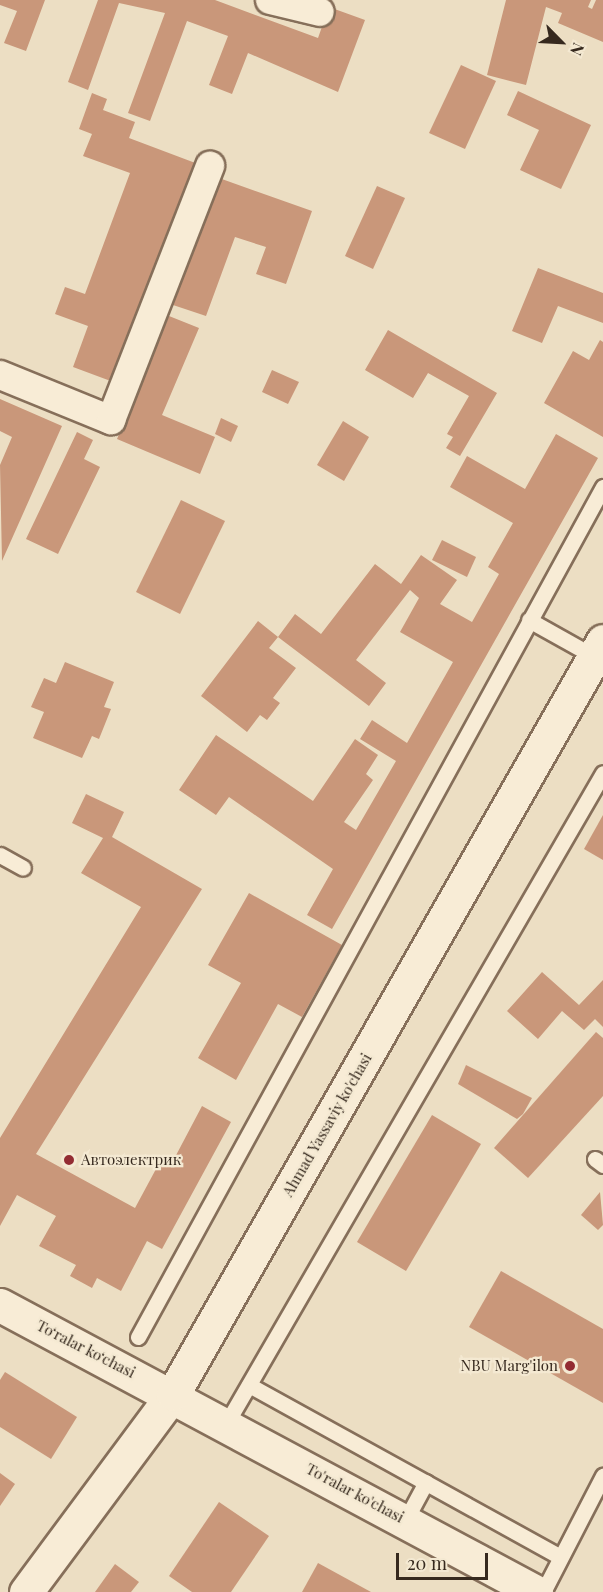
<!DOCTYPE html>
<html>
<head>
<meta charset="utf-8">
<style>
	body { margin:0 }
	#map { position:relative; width:603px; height:1592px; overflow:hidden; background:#ecdec3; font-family:"Playfair Display",serif }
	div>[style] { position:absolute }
	.building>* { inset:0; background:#c9977a }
	.roads { filter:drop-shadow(2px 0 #866f5a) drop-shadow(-2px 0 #866f5a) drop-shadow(0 2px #866f5a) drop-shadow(0 -2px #866f5a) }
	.lane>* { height:15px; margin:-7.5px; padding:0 7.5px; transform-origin:7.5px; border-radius:7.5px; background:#f8ecd6 }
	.street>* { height:28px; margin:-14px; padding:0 14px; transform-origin:14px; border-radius:14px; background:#f8ecd6 }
	.secondary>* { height:33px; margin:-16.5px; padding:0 16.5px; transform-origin:16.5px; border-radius:16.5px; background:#f8ecd6 }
	.dots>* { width:16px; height:16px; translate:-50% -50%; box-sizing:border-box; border:3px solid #f4e9d2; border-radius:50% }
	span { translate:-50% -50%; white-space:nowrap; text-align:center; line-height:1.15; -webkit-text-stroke:4.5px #f4e9d2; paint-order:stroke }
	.street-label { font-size:15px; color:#36291e }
	.poi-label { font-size:15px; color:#36291e }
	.left { translate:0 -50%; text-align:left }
	.right { translate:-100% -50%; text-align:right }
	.north { position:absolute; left:531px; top:12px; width:60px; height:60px; -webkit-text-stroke:4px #f4e9d2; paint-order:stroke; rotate:114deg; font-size:16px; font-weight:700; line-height:24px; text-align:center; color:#36291e }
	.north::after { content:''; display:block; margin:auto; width:21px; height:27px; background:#36291e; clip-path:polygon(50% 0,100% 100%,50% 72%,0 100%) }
	.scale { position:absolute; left:396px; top:1553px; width:92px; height:27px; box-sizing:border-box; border:3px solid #36291e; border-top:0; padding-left:8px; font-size:18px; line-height:21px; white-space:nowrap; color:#36291e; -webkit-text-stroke:4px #f4e9d2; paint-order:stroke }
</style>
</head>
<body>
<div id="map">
	<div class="building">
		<div style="clip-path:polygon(0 0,45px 0,26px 51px,4px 43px,17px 11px,0 5px)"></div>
		<div style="clip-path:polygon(98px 0,215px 0,318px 38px,329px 7px,365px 20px,338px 92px,248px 53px,232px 94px,209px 85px,228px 36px,187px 21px,150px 121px,128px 113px,165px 13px,119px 3px,88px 90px,68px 82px)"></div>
		<div style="clip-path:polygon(506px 0,591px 0,588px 7px,592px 9px,596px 0,603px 0,603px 42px,558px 23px,562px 13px,546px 7px,526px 85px,487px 75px)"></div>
		<div style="clip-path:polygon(461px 65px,496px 81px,465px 149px,429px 133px)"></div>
		<div style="clip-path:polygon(518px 91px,591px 125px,561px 189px,520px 170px,539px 130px,507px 115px)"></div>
		<div style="clip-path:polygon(92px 93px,107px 99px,103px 110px,135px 122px,129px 138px,198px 164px,116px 383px,73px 367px,88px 326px,55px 314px,65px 287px,85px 294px,130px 173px,83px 156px,92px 134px,79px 129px)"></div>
		<div style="clip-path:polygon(219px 178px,312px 211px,286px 284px,256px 274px,266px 247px,235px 237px,206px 316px,173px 305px)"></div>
		<div style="clip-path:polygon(377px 186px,405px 198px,373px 269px,345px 256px)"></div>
		<div style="clip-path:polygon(538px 268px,603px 293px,603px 323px,558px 306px,542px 343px,512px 331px)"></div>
		<div style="clip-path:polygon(169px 316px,199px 328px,162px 415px,215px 437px,200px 474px,117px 439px)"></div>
		<div style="clip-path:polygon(388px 330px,497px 393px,460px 456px,446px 448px,453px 437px,447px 434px,469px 396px,428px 373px,413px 398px,365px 370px)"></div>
		<div style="clip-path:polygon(600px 340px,603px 342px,603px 437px,544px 403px,573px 351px,589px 360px)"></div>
		<div style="clip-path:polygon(272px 370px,299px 382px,288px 404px,262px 392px)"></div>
		<div style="clip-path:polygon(0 399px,62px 426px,2px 561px,0 465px,12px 437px,0 431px)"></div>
		<div style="clip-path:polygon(221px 418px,238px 426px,231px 442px,215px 434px)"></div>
		<div style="clip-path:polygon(343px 421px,369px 437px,344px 481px,317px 465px)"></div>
		<div style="clip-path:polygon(77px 432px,93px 440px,84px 459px,100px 467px,58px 554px,26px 539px)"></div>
		<div style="clip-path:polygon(556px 434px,598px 458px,332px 929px,307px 915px,333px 869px,229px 797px,216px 815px,179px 790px,216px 735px,313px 801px,355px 739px,378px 755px,366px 774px,373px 780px,344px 822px,356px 830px,396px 761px,360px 739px,372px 720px,407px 743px,453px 662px,400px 632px,419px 598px,410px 590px,356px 660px,386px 683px,369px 706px,278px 637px,295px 614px,321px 634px,375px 564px,401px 584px,421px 555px,457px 580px,440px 604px,472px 622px,499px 574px,488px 567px,513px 523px,450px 487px,467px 456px,525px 489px)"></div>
		<div style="clip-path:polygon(181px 500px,225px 521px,180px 614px,136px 592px)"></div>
		<div style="clip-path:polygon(442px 540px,476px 557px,467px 577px,432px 560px)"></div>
		<div style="clip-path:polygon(258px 621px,278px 637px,269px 648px,296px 668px,273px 698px,280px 703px,267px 720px,260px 715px,247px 732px,201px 696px)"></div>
		<div style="clip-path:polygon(65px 662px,114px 682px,104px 707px,111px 709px,99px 739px,92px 736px,82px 758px,33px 738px,44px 712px,31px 707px,44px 678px,56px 683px)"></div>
		<div style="clip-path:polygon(86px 794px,124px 812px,112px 837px,202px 889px,36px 1154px,135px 1208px,163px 1156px,173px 1161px,202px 1106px,231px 1122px,162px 1249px,147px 1241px,121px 1291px,97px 1278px,92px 1288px,70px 1276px,76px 1265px,39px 1246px,56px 1216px,17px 1195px,0 1226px,0 1138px,141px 907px,81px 873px,103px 838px,72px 823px)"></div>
		<div style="clip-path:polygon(603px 815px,603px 860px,584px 849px)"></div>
		<div style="clip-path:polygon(249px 893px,342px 945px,302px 1017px,278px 1004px,236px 1080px,198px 1058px,241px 983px,208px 965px)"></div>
		<div style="clip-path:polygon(542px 972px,579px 1005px,603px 980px,603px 1027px,595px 1019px,584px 1030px,562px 1011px,538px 1039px,507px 1011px)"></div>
		<div style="clip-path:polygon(596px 1032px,603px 1038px,603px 1096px,528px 1178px,494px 1148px)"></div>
		<div style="clip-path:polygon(466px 1065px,532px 1098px,523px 1114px,517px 1119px,458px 1084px)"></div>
		<div style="clip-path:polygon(432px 1115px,481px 1144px,406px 1271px,357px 1242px)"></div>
		<div style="clip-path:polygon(600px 1192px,603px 1225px,598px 1230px,581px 1215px)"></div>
		<div style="clip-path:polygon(501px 1271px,603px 1329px,603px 1403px,469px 1327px)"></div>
		<div style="clip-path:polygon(5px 1372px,77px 1417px,51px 1459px,0 1427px,0 1380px)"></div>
		<div style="clip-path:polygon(0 1473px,15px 1484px,0 1506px)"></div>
		<div style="clip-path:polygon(219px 1502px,269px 1536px,231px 1592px,192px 1592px,169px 1576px)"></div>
		<div style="clip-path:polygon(318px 1563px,371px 1592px,302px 1592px)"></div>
		<div style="clip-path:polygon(115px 1564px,139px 1582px,131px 1592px,95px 1592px)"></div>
	</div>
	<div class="roads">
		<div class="lane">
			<div style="left:529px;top:620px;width:78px;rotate:29.2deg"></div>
			<div style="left:0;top:855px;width:26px;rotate:29deg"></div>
			<div style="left:595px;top:1159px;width:10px;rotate:37deg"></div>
			<div style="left:138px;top:1337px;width:969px;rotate:-61.32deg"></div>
			<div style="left:249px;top:1385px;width:355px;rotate:28.9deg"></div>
			<div style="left:226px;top:1424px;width:752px;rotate:-59.92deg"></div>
			<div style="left:405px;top:1521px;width:44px;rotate:-61.7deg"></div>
			<div style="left:543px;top:1592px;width:131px;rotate:-62.7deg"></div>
		</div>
		<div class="street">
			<div style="left:270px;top:0;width:51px;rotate:13.5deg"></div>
			<div style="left:0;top:375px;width:120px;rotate:22.1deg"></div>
			<div style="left:111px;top:420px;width:273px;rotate:-68.7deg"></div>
		</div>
		<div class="secondary">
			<div style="left:0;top:1305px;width:608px;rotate:28.17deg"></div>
			<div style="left:26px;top:1592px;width:247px;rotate:-53.4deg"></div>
			<div style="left:173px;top:1394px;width:867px;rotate:-60.27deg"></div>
		</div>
	</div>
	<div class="dots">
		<div style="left:69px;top:1160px;background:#932c32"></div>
		<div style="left:570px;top:1366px;background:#932c32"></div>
	</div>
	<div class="street-label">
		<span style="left:327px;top:1125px;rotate:-60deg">Ahmad Yassaviy ko'chasi</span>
		<span style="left:86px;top:1349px;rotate:27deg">Toʻralar koʻchasi</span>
		<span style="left:355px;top:1493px;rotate:28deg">To'ralar ko'chasi</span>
	</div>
	<div class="poi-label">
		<span class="left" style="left:81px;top:1160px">Автоэлектрик</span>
		<span class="right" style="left:558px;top:1366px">NBU Marg'ilon</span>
	</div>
	<div class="north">N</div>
	<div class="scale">20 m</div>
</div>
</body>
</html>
